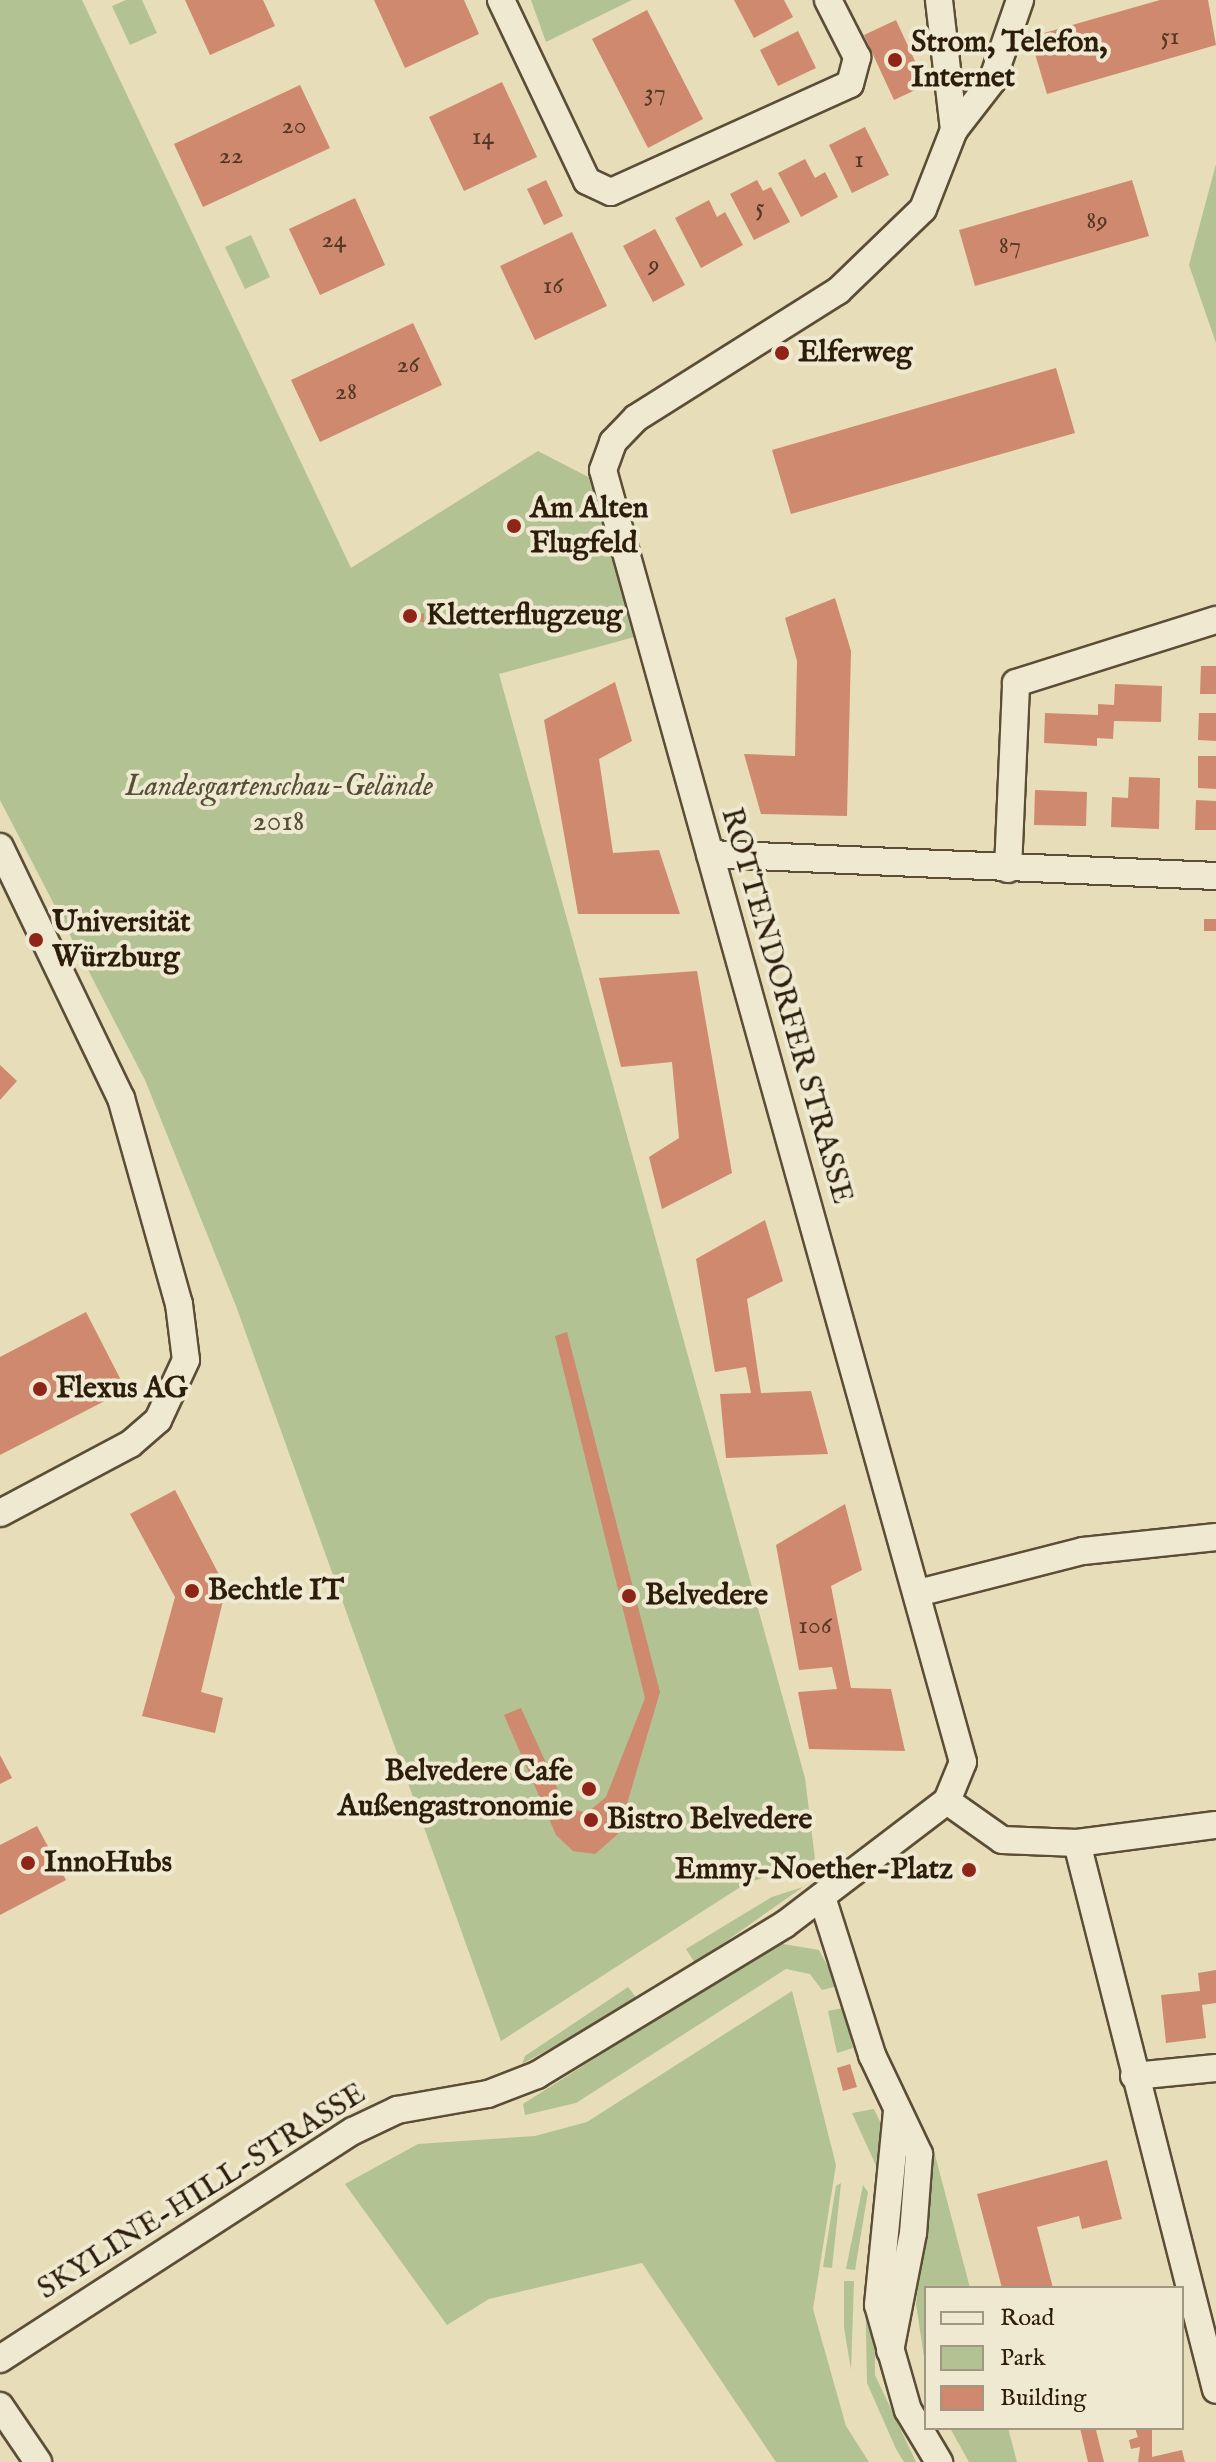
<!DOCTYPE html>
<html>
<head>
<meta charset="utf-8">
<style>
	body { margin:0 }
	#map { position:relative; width:1216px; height:2462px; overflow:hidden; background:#e7ddb9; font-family:"IM FELL English",serif }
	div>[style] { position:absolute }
	.green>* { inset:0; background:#b2c292 }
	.building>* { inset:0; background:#ce896f }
	.roads { filter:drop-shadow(2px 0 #5c4d36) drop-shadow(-2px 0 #5c4d36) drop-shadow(0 2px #5c4d36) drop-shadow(0 -2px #5c4d36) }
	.street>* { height:26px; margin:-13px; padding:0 13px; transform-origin:13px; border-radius:13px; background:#efe9d2 }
	.dots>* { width:22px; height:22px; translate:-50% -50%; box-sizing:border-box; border:4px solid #efe9d2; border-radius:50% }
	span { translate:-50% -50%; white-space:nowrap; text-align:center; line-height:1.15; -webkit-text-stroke:8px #efe9d2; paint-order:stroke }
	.number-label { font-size:26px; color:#553824 }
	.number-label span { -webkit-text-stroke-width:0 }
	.poi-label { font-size:30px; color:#2d1d0b; font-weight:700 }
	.left { translate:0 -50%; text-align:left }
	.right { translate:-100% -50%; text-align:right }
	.park-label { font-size:30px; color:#554f34; font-style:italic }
	.street-label { font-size:30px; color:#2d1d0b }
	.legend { position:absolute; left:924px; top:2286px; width:260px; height:144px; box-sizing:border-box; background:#efe9d2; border:2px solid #a19782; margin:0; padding:10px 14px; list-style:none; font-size:24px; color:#2d1d0b }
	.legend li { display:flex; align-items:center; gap:16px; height:40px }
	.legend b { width:40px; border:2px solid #a19782 }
</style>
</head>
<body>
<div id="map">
	<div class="green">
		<div style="clip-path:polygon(0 0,82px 0,351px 568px,538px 451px,594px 480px,638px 636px,499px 674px,805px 1778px,815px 1859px,745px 1884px,501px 2041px,236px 1306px,145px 1080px,0 800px)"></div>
		<div style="clip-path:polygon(126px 0,142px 0,157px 33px,130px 45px,112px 6px)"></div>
		<div style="clip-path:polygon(531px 0,632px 0,546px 42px)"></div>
		<div style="clip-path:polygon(1216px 164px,1216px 343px,1189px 265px)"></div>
		<div style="clip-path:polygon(251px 235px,270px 277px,245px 289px,225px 247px)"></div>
		<div style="clip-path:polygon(803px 1887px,695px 1963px,686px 1949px,772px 1897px)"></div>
		<div style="clip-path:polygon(777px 1943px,819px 1950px,838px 1986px,822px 1990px,810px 1974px,786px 1969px,576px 2103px,525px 2115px,523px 2104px)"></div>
		<div style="clip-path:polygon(628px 1987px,638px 2000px,522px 2064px,525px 2056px)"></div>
		<div style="clip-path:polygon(792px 1991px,836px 2165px,813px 2309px,846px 2426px,869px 2462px,776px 2462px,642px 2263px,489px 2299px,447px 2325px,345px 2184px,418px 2144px,535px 2136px,587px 2122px)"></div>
		<div style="clip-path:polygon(843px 2008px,853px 2048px,837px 2053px,828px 2011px)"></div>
		<div style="clip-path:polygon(874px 2109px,883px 2128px,875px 2274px,866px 2273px,878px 2170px,852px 2113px)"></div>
		<div style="clip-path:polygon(934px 2151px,970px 2288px,926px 2288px,926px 2370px,916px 2304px)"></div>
		<div style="clip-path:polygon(841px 2183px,832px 2268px,823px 2267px,836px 2186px)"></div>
		<div style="clip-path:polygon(863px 2185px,868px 2192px,855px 2270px,846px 2269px)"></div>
		<div style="clip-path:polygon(844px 2281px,854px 2281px,851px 2370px,844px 2327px)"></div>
		<div style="clip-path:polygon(865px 2283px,875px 2285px,875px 2375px,916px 2462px,904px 2462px,896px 2449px,867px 2383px)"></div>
		<div style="clip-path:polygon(950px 2428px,1008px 2428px,1017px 2462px,969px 2462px)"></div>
	</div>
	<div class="building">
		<div style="clip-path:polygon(185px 0,263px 0,275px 26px,210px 55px)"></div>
		<div style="clip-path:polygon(374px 0,464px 0,479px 34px,405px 68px)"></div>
		<div style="clip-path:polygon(734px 0,784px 0,793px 17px,754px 38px)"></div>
		<div style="clip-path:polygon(1160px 0,1208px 0,1216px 45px,1047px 94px,1030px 37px)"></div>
		<div style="clip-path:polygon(647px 10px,703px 119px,648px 148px,592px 39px)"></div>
		<div style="clip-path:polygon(896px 20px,926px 85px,894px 100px,864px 35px)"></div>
		<div style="clip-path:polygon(798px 31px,816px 68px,778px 86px,760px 50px)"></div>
		<div style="clip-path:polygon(502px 82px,537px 157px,464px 191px,429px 117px)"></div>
		<div style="clip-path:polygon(300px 85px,330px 148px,203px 207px,174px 144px)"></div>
		<div style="clip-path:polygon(865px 127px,889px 175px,852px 193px,829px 145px)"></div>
		<div style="clip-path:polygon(805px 159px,815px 178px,825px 172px,838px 197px,801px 217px,778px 173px)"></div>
		<div style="clip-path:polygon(546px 180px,563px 216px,544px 225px,527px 189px)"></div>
		<div style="clip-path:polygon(757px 180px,763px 191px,771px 187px,790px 222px,754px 240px,730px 194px)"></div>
		<div style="clip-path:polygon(1132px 180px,1149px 236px,975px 286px,959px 230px)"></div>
		<div style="clip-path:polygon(355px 198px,385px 265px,320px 295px,289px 229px)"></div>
		<div style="clip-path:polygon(709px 200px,717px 217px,725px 212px,743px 245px,701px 268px,675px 218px)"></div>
		<div style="clip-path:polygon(655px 229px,685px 285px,653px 302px,623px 246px)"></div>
		<div style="clip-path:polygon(572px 232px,607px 306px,535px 340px,500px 266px)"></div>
		<div style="clip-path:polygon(413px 323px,442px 385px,320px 442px,291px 380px)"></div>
		<div style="clip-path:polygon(1056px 368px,1075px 433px,791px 514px,772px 450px)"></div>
		<div style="clip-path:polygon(835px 598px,851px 651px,847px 816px,761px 814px,744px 754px,795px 756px,797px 661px,785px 618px)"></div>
		<div style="clip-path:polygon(424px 613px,424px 620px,438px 626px,406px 618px)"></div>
		<div style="clip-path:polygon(1201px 666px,1216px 666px,1216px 694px,1200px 694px)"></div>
		<div style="clip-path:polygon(615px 682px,632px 741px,599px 759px,613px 853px,659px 850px,680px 914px,578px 914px,544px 720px)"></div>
		<div style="clip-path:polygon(1115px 684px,1162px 686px,1161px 722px,1114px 721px,1113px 739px,1097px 738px,1097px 746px,1044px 743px,1045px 713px,1098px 715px,1098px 704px,1114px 705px)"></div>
		<div style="clip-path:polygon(1199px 713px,1216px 713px,1216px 741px,1198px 740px)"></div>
		<div style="clip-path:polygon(1198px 756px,1216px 756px,1216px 789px,1198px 788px)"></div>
		<div style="clip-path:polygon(1129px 777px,1160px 778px,1159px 829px,1111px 827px,1112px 797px,1128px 798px)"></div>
		<div style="clip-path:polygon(1035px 790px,1087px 792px,1086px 826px,1034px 825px)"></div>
		<div style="clip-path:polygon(1196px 800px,1216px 801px,1216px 830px,1195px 830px)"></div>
		<div style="clip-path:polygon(1204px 919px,1216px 919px,1216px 931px,1204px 931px)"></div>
		<div style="clip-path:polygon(697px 971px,732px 1173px,662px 1209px,649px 1157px,679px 1138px,672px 1062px,621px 1067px,599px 978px)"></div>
		<div style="clip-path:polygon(0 1065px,17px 1081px,0 1100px)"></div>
		<div style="clip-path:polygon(765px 1220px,783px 1281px,747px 1299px,761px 1393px,811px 1391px,828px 1454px,726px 1458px,720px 1394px,751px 1393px,746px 1367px,715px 1372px,696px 1259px)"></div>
		<div style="clip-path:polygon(86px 1312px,126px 1390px,0 1455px,0 1357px)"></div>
		<div style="clip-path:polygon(567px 1332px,660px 1692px,618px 1834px,595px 1854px,573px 1851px,556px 1835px,504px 1715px,521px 1708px,566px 1807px,587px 1813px,606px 1797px,645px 1698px,555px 1336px)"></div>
		<div style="clip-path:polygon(175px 1490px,226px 1588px,201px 1692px,223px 1698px,215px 1733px,142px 1716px,175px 1597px,130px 1514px)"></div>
		<div style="clip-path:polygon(845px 1504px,862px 1570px,831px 1586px,851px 1688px,891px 1689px,905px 1751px,809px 1749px,798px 1692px,837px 1689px,832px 1667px,799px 1670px,776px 1545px)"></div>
		<div style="clip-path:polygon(0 1755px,12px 1778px,0 1784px)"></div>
		<div style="clip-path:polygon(37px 1826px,66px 1880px,0 1915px,0 1845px)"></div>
		<div style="clip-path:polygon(1216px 1970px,1216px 2003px,1202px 2005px,1206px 2038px,1166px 2043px,1161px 1995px,1200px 1991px,1198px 1973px)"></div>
		<div style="clip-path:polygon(850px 2064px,857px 2087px,843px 2091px,837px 2068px)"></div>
		<div style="clip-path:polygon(1107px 2160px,1122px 2219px,1082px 2229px,1079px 2216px,1037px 2227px,1053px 2288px,1002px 2288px,977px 2194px)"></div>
		<div style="clip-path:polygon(1080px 2428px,1096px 2430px,1104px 2462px,1088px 2462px)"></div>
		<div style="clip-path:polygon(1135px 2428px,1152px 2428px,1152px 2457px,1182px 2450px,1185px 2462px,1138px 2462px,1140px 2447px,1131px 2449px,1129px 2440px,1138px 2437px)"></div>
	</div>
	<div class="roads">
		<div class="street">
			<div style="left:501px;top:0;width:200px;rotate:64.6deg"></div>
			<div style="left:587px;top:181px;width:26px;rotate:25deg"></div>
			<div style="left:611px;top:192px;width:262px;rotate:-24.3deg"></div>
			<div style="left:850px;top:84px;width:28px;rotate:-75deg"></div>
			<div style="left:857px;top:57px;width:64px;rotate:-117deg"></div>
			<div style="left:954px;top:130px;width:62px;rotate:-52.2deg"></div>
			<div style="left:992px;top:81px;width:86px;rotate:-70.9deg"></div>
			<div style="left:0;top:847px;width:279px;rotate:64.3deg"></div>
			<div style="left:121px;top:1098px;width:214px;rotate:74.3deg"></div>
			<div style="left:179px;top:1304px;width:56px;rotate:82.9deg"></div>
			<div style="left:186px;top:1360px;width:66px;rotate:115deg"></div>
			<div style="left:158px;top:1420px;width:37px;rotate:139deg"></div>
			<div style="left:130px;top:1444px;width:147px;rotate:152deg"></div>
			<div style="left:710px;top:854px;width:506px;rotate:2.49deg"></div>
			<div style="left:1008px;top:869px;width:186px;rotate:-87.5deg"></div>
			<div style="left:1016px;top:683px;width:210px;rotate:-17.5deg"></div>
			<div style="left:918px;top:1593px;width:170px;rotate:-14.3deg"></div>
			<div style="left:1083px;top:1551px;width:134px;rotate:-6deg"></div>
			<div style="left:947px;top:1801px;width:67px;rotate:35.3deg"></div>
			<div style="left:1002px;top:1840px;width:75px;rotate:2.3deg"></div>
			<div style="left:1077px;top:1843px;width:140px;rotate:-7.4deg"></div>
			<div style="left:1077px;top:1843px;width:564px;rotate:75.74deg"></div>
			<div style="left:822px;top:1897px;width:166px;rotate:72.4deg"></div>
			<div style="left:872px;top:2055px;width:110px;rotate:64.6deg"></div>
			<div style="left:919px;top:2154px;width:79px;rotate:94.3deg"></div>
			<div style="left:913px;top:2233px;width:120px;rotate:101deg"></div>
			<div style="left:1134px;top:2076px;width:82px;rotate:-5.6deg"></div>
			<div style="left:897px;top:2111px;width:195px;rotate:95.6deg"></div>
			<div style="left:878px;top:2305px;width:109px;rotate:74.1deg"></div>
			<div style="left:908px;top:2410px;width:61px;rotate:59.2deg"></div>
			<div style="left:0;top:2359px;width:420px;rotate:-32.9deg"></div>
			<div style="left:353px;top:2131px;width:49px;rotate:-25.5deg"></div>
			<div style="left:397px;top:2110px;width:92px;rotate:-10deg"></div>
			<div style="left:488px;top:2094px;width:53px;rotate:-21.2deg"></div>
			<div style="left:537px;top:2075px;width:289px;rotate:-31.3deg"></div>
			<div style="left:784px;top:1925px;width:205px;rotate:-37.3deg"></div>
			<div style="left:947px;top:1801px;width:42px;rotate:-67.7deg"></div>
			<div style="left:963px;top:1762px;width:1341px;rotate:-105.57deg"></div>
			<div style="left:603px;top:470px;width:30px;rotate:-70deg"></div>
			<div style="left:613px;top:442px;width:33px;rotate:-46deg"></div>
			<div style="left:636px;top:418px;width:239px;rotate:-32.2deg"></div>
			<div style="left:838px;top:291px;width:118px;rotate:-44deg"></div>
			<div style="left:923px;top:209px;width:85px;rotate:-68.6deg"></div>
			<div style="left:954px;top:130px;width:131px;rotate:-96.6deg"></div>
			<div style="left:0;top:2406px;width:68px;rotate:55.8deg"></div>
		</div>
	</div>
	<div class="dots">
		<div style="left:895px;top:60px;background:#8f2418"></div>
		<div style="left:782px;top:353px;background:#8f2418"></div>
		<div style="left:514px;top:526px;background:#8f2418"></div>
		<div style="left:410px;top:616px;background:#8f2418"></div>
		<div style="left:36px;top:940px;background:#8f2418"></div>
		<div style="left:40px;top:1389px;background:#8f2418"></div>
		<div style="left:192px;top:1591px;background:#8f2418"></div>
		<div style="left:629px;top:1596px;background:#8f2418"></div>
		<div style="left:589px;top:1789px;background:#8f2418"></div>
		<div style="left:591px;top:1820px;background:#8f2418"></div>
		<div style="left:28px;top:1863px;background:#8f2418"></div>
		<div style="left:969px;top:1870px;background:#8f2418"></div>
	</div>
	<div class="number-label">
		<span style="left:1170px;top:37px">51</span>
		<span style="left:655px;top:93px">37</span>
		<span style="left:294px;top:126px">20</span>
		<span style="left:483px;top:137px">14</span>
		<span style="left:231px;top:156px">22</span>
		<span style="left:859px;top:160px">1</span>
		<span style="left:760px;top:208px">5</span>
		<span style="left:1097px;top:221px">89</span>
		<span style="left:334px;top:240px">24</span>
		<span style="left:1010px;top:246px">87</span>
		<span style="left:654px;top:265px">9</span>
		<span style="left:553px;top:286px">16</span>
		<span style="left:408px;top:365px">26</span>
		<span style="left:346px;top:392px">28</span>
		<span style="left:815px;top:1626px">106</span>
	</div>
	<div class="poi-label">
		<span class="left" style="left:911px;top:60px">Strom, Telefon,<br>Internet</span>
		<span class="left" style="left:798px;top:353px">Elferweg</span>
		<span class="left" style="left:530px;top:526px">Am Alten<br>Flugfeld</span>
		<span class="left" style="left:426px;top:616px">Kletterflugzeug</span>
		<span class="left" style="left:52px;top:940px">Universität<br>Würzburg</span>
		<span class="left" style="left:56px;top:1389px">Flexus AG</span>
		<span class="left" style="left:208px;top:1591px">Bechtle IT</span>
		<span class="left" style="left:645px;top:1596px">Belvedere</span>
		<span class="right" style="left:573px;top:1789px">Belvedere Cafe<br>Außengastronomie</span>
		<span class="left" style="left:607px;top:1820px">Bistro Belvedere</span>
		<span class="left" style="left:44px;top:1863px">InnoHubs</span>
		<span class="right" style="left:953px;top:1870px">Emmy-Noether-Platz</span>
	</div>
	<div class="park-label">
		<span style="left:279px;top:804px">Landesgartenschau-Gelände<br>2018</span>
	</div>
	<div class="street-label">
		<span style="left:786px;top:1006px;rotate:74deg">ROTTENDORFER STRASSE</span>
		<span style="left:202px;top:2192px;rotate:-32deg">SKYLINE-HILL-STRASSE</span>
	</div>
	<ul class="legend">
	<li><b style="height:10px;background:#efe9d2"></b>Road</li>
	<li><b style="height:22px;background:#b2c292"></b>Park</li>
	<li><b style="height:22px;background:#ce896f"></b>Building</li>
	</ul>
</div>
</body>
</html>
